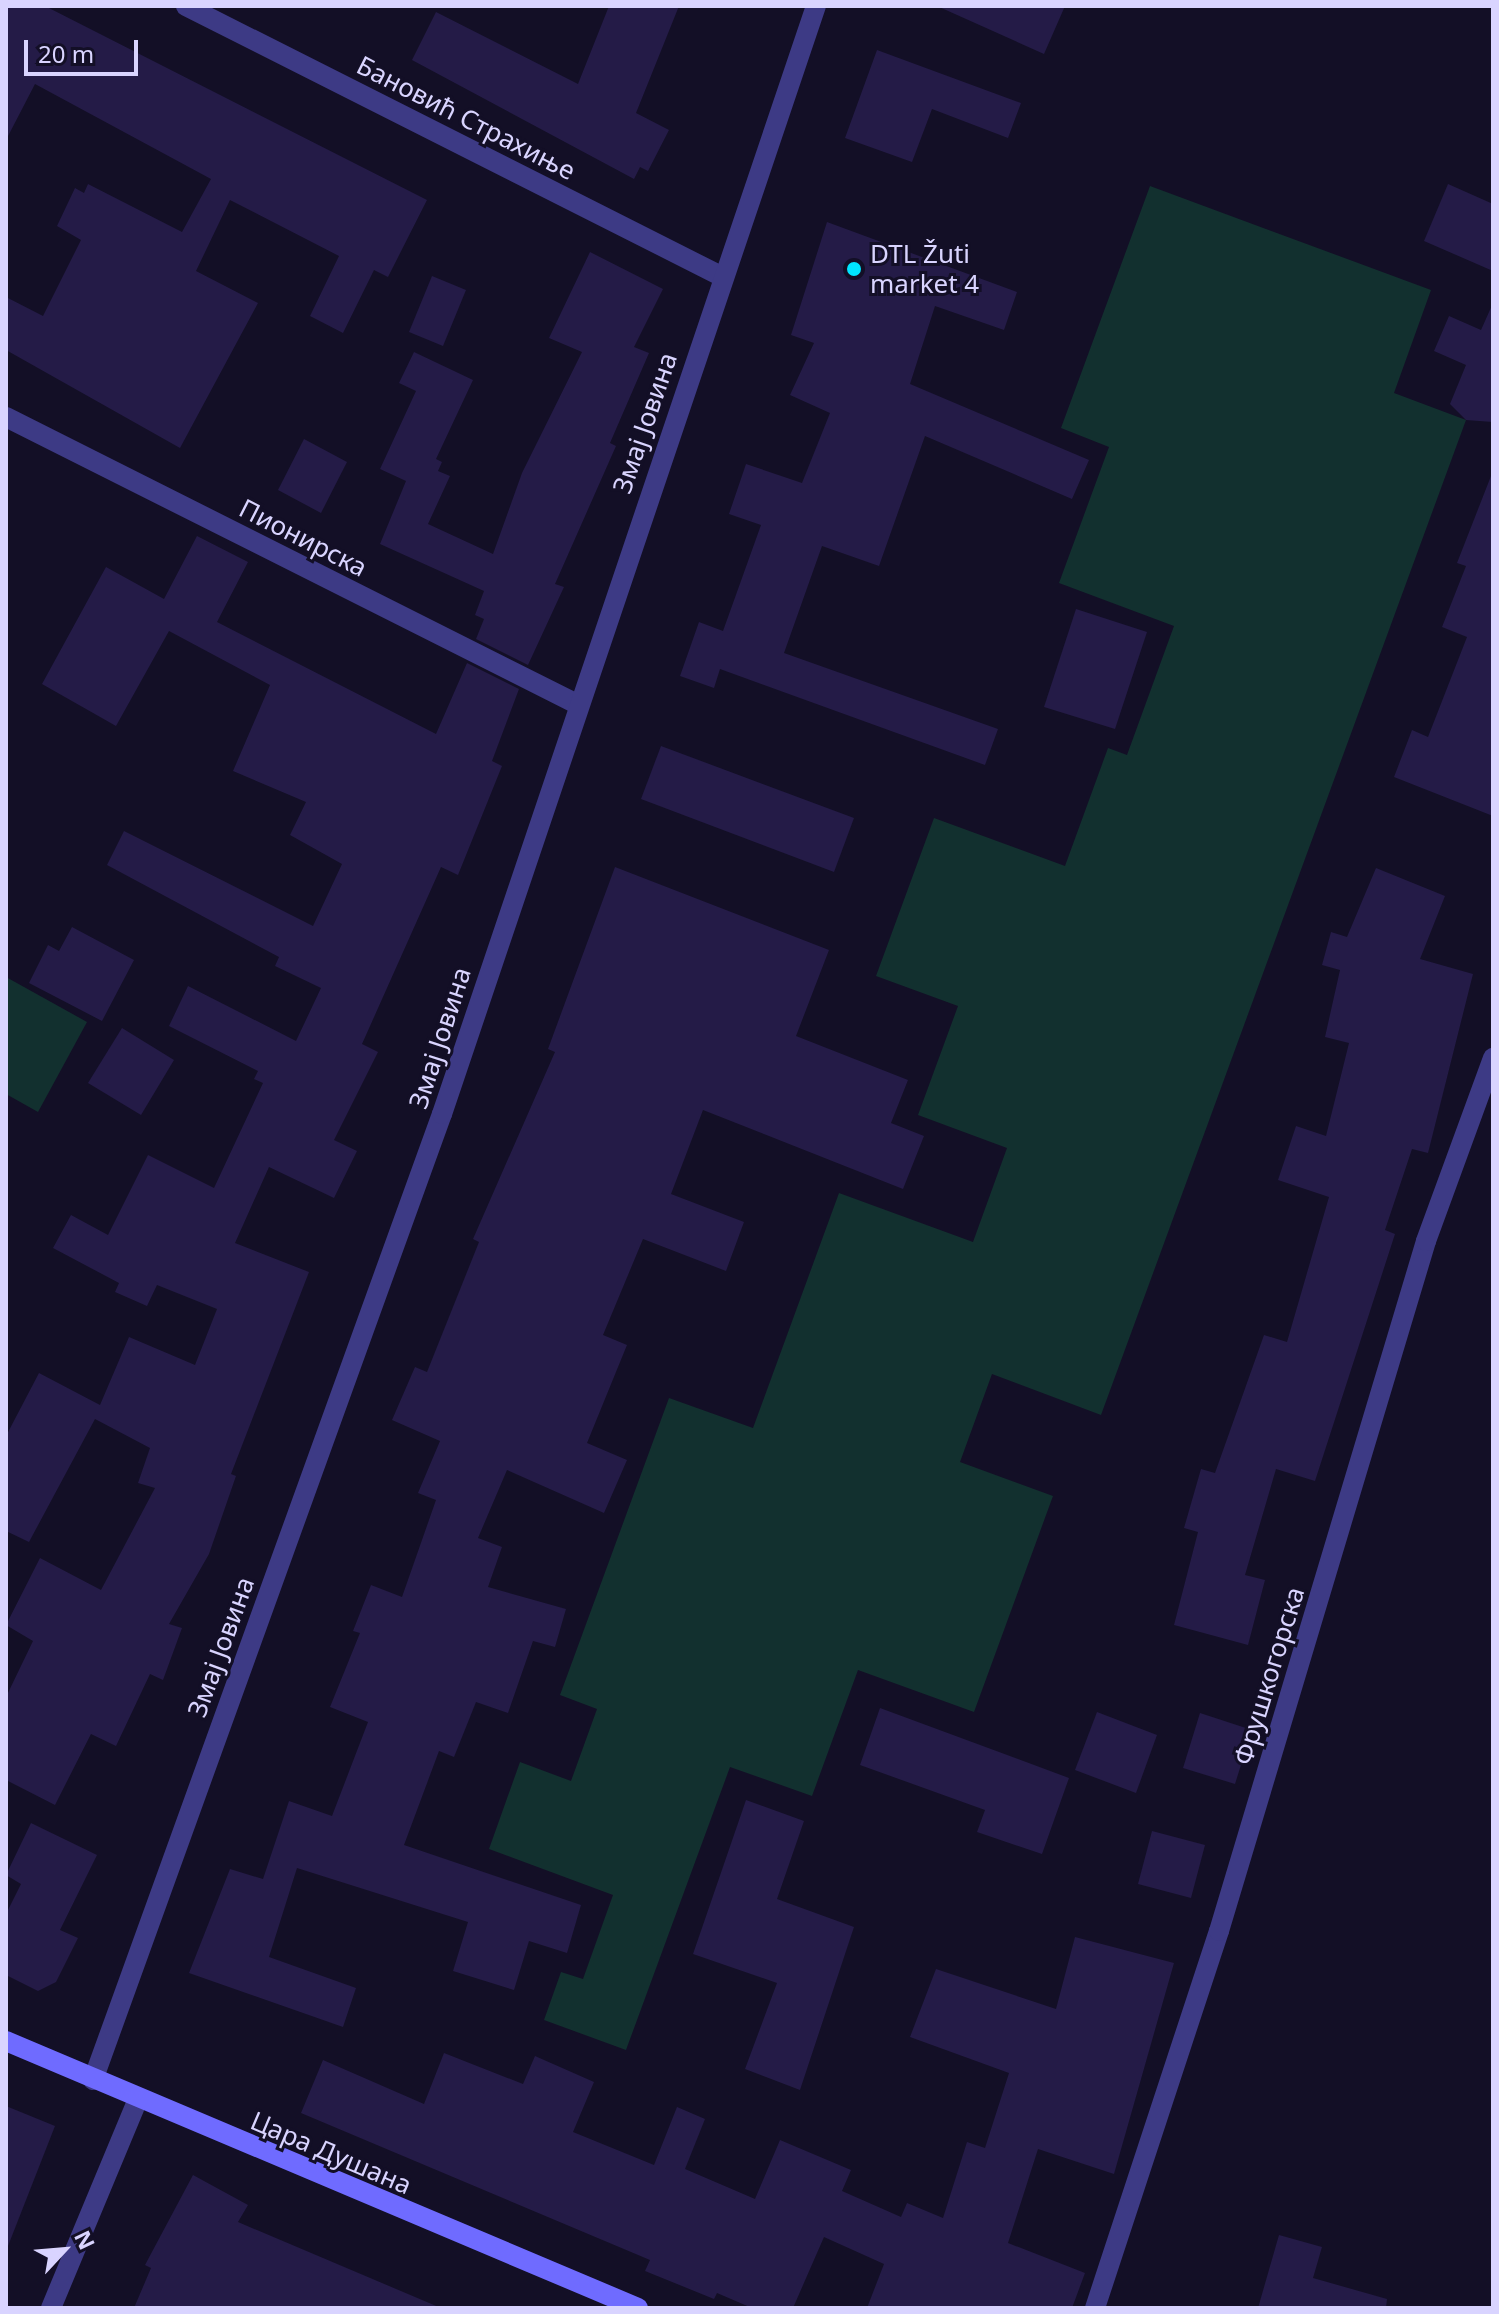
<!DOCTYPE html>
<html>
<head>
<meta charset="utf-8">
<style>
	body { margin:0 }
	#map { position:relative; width:1499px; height:2314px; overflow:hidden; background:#130f26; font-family:"Noto Sans",sans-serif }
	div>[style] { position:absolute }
	.green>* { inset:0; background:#12302f }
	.building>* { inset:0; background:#241b47 }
	.minor>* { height:20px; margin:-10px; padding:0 10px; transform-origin:10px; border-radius:10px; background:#3d3a85 }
	.tertiary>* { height:20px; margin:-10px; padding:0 10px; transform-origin:10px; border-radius:10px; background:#3d3a85 }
	.secondary>* { height:20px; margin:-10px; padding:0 10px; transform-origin:10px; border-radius:10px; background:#6f6bff }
	.dots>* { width:22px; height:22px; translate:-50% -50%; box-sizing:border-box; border:4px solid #130f26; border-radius:50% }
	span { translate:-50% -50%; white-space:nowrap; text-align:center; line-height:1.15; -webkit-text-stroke:6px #130f26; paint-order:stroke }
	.street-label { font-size:26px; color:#d9d4ff }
	.poi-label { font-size:26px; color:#d9d4ff }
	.left { translate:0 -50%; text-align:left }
	.frame { position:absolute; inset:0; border:8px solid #d9d4ff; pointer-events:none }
	.north { position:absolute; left:24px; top:2210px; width:80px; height:80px; -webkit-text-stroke:6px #130f26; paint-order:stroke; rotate:64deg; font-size:22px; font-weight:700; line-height:32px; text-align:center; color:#d9d4ff }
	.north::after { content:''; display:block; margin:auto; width:28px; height:36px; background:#d9d4ff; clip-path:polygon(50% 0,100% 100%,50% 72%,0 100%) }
	.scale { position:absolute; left:24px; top:40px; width:114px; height:36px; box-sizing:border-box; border:4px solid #d9d4ff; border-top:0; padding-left:10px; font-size:24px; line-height:28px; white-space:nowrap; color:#d9d4ff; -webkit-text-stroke:6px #130f26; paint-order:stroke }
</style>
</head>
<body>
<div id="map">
	<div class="green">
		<div style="clip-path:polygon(1150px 186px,1431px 290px,1394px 393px,1466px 420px,1101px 1415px,992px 1374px,960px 1462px,1053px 1496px,974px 1712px,858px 1670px,812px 1796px,730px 1767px,626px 2050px,544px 2020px,561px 1972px,583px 1979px,613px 1895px,489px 1849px,520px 1762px,571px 1781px,597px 1709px,560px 1695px,669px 1398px,753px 1428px,839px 1193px,973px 1242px,1007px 1148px,918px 1115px,958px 1006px,876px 976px,934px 818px,1065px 866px,1108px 748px,1127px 755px,1174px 626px,1059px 583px,1109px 447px,1061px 428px)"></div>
		<div style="clip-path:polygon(6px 977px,87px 1022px,38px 1112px,6px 1094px)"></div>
	</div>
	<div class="building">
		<div style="clip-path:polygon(6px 6px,45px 6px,427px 200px,388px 277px,374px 270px,343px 333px,310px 316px,339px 256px,230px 200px,196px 271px,258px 303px,180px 448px,6px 350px,6px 297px,43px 316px,81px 240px,57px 226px,75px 188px,84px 193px,88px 184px,182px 232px,211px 179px,35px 84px,6px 140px)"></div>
		<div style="clip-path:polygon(609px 6px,679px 6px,636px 113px,669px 130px,648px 171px,640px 167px,634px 179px,412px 60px,436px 12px,578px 84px)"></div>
		<div style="clip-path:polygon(937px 6px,1065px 6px,1044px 54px)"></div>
		<div style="clip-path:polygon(877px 50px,1021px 103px,1008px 138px,932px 109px,912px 162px,845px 138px)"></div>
		<div style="clip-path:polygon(1448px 184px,1493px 204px,1493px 271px,1424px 241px)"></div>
		<div style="clip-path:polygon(827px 222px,1017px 292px,1004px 330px,935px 306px,910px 384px,1089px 460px,1072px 499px,925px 436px,879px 566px,822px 546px,784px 653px,998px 729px,985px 765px,720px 669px,714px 688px,680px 676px,699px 622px,723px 631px,761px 525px,729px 514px,746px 464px,802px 483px,830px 413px,790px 395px,814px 343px,791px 335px)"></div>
		<div style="clip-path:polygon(590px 252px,663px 289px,634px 347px,649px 353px,610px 443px,616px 446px,555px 584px,564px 587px,528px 665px,476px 639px,484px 619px,475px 615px,484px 591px,380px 544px,406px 481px,380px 469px,416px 391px,399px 383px,414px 352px,473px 380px,436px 459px,442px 462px,438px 471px,450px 476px,428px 524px,493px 554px,522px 473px,582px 352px,549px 338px)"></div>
		<div style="clip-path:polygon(432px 276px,466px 290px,443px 346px,409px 332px)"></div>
		<div style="clip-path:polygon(1493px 303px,1493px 422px,1466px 420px,1450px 404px,1466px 365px,1434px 351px,1449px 316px,1481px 330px)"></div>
		<div style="clip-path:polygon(304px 439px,347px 462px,321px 513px,278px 490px)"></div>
		<div style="clip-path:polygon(1491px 476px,1493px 476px,1493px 816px,1394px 777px,1412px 730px,1428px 737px,1467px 637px,1442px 627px,1466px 566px,1457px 563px)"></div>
		<div style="clip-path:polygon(197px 536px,248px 562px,217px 622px,436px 734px,467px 663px,519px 689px,492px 761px,502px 766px,458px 875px,441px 867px,362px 1044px,378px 1052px,334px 1140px,357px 1151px,334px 1198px,269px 1167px,235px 1243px,309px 1272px,231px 1474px,236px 1476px,209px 1554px,169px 1624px,182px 1628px,163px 1680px,150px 1674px,116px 1746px,91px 1734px,55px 1805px,6px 1780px,6px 1697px,33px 1641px,6px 1625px,40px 1558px,101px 1590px,155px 1488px,138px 1483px,150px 1448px,95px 1419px,29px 1542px,6px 1531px,6px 1436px,39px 1373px,100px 1405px,129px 1337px,195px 1365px,217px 1309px,157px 1285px,147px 1306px,115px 1292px,119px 1283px,53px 1248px,71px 1215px,108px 1235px,148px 1155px,214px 1188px,263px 1083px,254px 1079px,258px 1071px,169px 1026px,188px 986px,296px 1041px,321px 988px,275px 966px,279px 957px,107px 865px,124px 831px,313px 926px,342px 864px,290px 835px,306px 802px,233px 771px,270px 685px,169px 631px,116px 726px,42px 684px,106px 567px,164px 599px)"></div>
		<div style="clip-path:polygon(1076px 609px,1147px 632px,1115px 729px,1044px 707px)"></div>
		<div style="clip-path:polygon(661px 746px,854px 818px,834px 872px,641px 799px)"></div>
		<div style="clip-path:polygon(615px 867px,829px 950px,796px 1036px,908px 1080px,891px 1123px,924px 1136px,903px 1189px,703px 1110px,671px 1194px,744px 1222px,726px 1271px,643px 1239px,603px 1335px,627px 1345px,587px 1443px,627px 1460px,604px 1513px,507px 1470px,478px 1538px,502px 1547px,488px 1587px,566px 1609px,555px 1647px,533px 1641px,508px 1713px,476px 1702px,454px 1757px,439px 1751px,404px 1845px,581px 1905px,567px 1953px,529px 1941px,514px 1990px,453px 1971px,468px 1922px,297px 1868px,269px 1957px,356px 1988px,343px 2027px,189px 1973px,230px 1869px,263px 1879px,289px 1801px,332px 1816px,368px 1722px,330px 1707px,360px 1633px,353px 1631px,371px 1585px,402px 1597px,436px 1500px,418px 1493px,440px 1441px,392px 1420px,415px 1367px,427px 1372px,479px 1242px,473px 1239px,555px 1052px,548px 1049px)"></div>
		<div style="clip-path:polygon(1376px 868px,1445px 896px,1420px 959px,1473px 974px,1428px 1153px,1412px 1149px,1385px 1230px,1395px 1234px,1315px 1481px,1276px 1469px,1245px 1575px,1265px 1580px,1248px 1645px,1174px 1625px,1198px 1532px,1184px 1528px,1201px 1469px,1215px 1473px,1264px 1335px,1287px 1342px,1329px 1197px,1278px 1180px,1296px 1126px,1326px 1136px,1349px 1043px,1325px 1037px,1340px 970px,1322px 965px,1331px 932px,1347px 937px)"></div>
		<div style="clip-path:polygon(72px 927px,134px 960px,102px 1021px,29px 983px,48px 945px,59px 951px)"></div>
		<div style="clip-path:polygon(122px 1028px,174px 1060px,141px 1115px,88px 1083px)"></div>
		<div style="clip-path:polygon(880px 1708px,1069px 1778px,1042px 1854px,977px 1832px,985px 1810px,860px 1765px)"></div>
		<div style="clip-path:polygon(1097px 1712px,1157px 1735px,1136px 1793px,1075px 1770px)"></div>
		<div style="clip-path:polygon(1200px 1713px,1252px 1730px,1235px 1784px,1183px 1768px)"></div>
		<div style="clip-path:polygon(746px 1800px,804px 1821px,777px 1899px,854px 1927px,800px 2090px,745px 2069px,777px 1983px,693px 1954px)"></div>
		<div style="clip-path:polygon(31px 1823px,97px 1855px,60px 1930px,78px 1938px,56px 1982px,38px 1991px,6px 1975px,6px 1914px,21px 1884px,6px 1875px)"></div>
		<div style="clip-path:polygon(1152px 1831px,1205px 1845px,1191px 1898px,1138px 1884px)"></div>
		<div style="clip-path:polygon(1075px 1937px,1174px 1963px,1114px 2174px,1038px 2149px,1008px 2243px,1085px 2273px,1072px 2308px,867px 2308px,884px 2264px,824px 2237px,793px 2308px,752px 2308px,717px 2293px,714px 2299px,645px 2271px,650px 2260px,301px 2113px,323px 2060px,424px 2104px,444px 2053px,523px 2084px,535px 2056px,594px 2082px,573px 2132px,654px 2165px,677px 2107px,705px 2119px,685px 2169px,755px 2199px,780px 2140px,851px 2170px,842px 2191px,901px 2217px,907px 2203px,943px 2218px,967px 2142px,985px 2148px,1009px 2073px,910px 2037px,936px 1969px,1056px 2009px)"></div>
		<div style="clip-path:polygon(6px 2106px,55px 2126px,8px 2246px,6px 2245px)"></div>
		<div style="clip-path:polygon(193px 2175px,248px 2205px,238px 2222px,441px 2308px,134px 2308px,151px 2268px,145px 2265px)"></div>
		<div style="clip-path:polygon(1279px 2235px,1322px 2247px,1313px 2278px,1387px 2299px,1386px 2308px,1258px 2308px)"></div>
	</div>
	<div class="minor">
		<div style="left:186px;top:6px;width:602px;rotate:26.78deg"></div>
		<div style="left:6px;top:417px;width:639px;rotate:26.69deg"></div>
		<div style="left:1095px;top:2308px;width:397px;rotate:-71.8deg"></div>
		<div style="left:1219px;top:1931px;width:720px;rotate:-73.3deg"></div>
		<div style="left:1426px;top:1241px;width:195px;rotate:-69.9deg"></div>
	</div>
	<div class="tertiary">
		<div style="left:93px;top:2080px;width:1027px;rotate:-70.14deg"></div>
		<div style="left:442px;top:1114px;width:1169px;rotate:-71.35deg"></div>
		<div style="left:51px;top:2308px;width:226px;rotate:-67.4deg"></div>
	</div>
	<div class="secondary">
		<div style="left:6px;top:2041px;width:686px;rotate:22.9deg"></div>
	</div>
	<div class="dots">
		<div style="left:854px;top:269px;background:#00e5ff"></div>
	</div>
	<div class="street-label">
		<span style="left:466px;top:118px;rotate:27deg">Бановић Страхиње</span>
		<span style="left:645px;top:423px;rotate:-71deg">Змај Јовина</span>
		<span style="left:303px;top:538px;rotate:27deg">Пионирска</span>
		<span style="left:440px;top:1038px;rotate:-72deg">Змај Јовина</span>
		<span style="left:221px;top:1647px;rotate:-70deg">Змај Јовина</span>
		<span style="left:1269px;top:1676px;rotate:-73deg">Фрушкогорска</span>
		<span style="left:331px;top:2153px;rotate:23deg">Цара Душана</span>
	</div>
	<div class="poi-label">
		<span class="left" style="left:870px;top:269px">DTL Žuti<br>market 4</span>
	</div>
	<div class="frame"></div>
	<div class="north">N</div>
	<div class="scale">20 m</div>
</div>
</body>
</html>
